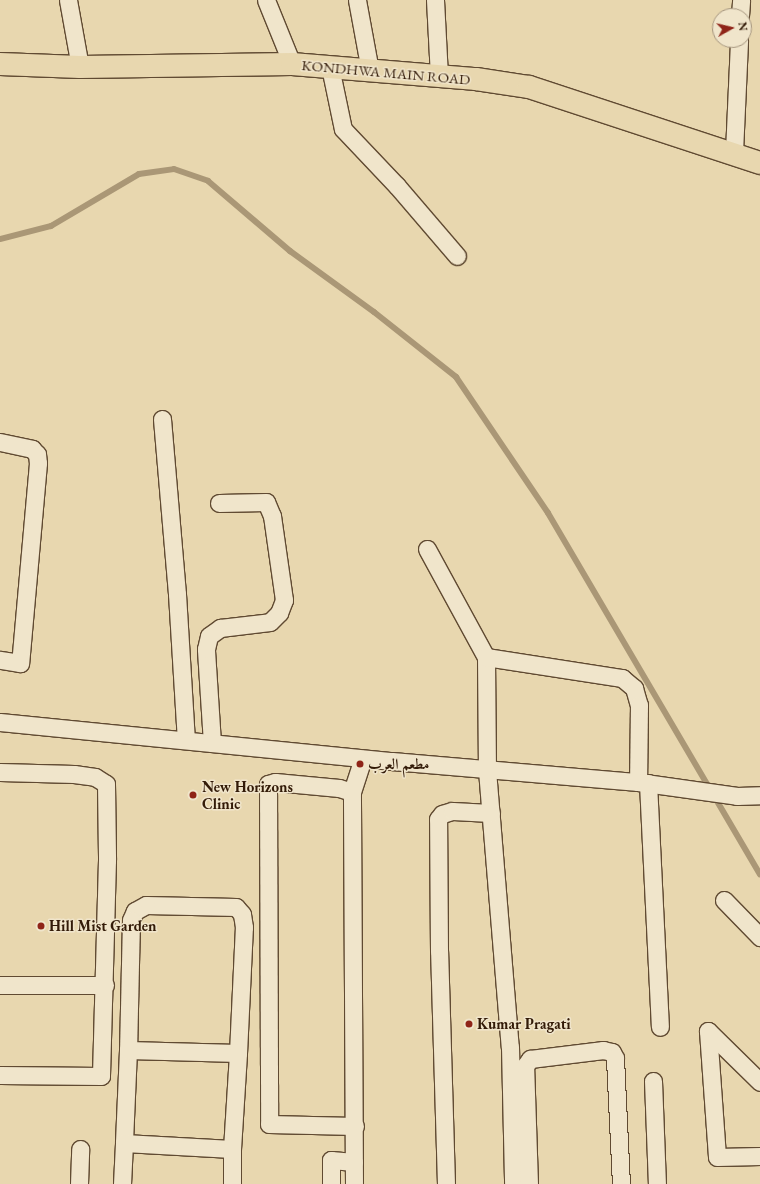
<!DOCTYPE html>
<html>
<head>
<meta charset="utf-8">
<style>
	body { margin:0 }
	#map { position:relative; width:760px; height:1184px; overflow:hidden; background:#e8d7af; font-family:"EB Garamond",Amiri,serif }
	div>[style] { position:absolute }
	.stream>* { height:6px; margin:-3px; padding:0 3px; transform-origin:3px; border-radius:3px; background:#aa9776 }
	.roads { filter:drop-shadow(1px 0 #604a32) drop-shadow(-1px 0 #604a32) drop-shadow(0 1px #604a32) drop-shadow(0 -1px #604a32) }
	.minor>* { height:17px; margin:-8.5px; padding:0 8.5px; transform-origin:8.5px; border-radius:8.5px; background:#f0e5cb }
	.primary>* { height:22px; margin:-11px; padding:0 11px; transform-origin:11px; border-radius:11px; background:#e8d7af }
	.dots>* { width:11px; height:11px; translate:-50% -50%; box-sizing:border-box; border:2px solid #f0e5cb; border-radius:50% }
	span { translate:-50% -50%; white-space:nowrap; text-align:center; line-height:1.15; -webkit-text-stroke:3px #f0e5cb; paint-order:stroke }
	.street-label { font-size:15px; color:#331b08 }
	.poi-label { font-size:15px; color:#331b08; font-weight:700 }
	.left { translate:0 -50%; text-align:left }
	.north { position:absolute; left:712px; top:8px; width:40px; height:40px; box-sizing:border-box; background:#f0e5cb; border:1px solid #a4947d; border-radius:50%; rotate:82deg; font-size:11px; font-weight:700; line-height:16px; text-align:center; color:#331b08 }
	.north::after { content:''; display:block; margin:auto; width:14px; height:18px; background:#8f2418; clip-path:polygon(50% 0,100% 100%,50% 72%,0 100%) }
</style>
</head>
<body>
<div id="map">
	<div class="stream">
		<div style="left:0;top:239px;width:53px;rotate:-14.3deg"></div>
		<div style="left:51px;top:226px;width:102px;rotate:-30.6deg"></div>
		<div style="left:139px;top:174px;width:35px;rotate:-8deg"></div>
		<div style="left:174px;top:169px;width:36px;rotate:19deg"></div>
		<div style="left:208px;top:181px;width:108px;rotate:40.5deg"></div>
		<div style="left:290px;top:251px;width:104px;rotate:36deg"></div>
		<div style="left:374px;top:312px;width:105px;rotate:38.4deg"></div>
		<div style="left:456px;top:377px;width:164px;rotate:55.9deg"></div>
		<div style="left:548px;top:513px;width:419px;rotate:59.6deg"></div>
	</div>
	<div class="roads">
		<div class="minor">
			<div style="left:68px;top:0;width:68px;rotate:79.8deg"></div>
			<div style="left:266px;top:0;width:69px;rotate:67.9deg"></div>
			<div style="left:357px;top:0;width:72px;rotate:79.6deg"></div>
			<div style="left:435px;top:0;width:77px;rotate:87deg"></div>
			<div style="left:740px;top:16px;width:16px;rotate:-86deg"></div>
			<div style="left:330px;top:67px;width:63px;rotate:78.2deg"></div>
			<div style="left:343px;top:129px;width:79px;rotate:46.5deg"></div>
			<div style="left:397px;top:186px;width:92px;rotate:49.4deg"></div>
			<div style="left:734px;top:152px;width:112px;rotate:-87.4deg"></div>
			<div style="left:162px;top:419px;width:176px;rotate:85.1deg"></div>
			<div style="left:177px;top:594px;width:146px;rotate:86.5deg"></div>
			<div style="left:0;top:442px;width:33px;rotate:12deg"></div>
			<div style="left:32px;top:449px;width:7px;rotate:45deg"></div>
			<div style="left:37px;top:454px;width:9px;rotate:84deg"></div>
			<div style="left:38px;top:463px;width:201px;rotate:95.1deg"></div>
			<div style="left:20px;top:663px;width:20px;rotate:-171deg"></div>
			<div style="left:427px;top:549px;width:123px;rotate:61.4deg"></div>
			<div style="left:486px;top:657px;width:113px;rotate:89.5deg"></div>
			<div style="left:487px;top:770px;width:278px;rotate:85.3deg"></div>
			<div style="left:510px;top:1047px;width:137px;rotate:88.7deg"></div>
			<div style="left:486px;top:657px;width:138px;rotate:8.8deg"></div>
			<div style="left:622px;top:678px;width:16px;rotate:40deg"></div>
			<div style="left:634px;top:688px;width:18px;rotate:74deg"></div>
			<div style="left:639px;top:705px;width:77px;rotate:90.7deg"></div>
			<div style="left:0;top:722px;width:394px;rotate:5.7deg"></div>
			<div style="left:392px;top:761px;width:247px;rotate:4.9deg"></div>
			<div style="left:638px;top:782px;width:100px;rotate:8deg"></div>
			<div style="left:737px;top:796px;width:23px;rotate:-2deg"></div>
			<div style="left:212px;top:743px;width:94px;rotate:-93.7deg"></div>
			<div style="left:206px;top:649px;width:13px;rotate:-77deg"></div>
			<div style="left:209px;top:636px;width:14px;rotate:-36deg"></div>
			<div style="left:220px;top:628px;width:50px;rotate:-6.8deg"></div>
			<div style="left:270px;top:622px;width:13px;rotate:-45deg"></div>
			<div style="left:279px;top:613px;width:14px;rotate:-69deg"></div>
			<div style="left:284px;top:600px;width:85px;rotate:-98.1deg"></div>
			<div style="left:272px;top:516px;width:15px;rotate:-113deg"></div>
			<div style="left:266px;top:502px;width:47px;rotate:178.8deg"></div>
			<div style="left:0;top:772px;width:74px;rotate:1.5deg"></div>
			<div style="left:74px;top:774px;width:21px;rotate:8deg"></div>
			<div style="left:95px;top:777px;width:13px;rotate:32deg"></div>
			<div style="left:106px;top:784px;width:76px;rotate:89.2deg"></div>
			<div style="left:107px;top:860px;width:216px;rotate:91.6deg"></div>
			<div style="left:101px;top:1076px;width:101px;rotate:-179.4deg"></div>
			<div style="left:648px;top:783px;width:244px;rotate:87.2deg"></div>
			<div style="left:352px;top:792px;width:14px;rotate:-163deg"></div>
			<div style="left:339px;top:788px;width:64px;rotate:-174.6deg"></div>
			<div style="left:275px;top:782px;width:7px;rotate:164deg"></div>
			<div style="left:268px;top:784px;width:340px;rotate:89.8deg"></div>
			<div style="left:269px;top:1124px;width:86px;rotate:1.3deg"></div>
			<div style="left:724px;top:900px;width:52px;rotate:45.8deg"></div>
			<div style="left:0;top:985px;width:105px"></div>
			<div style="left:128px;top:1050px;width:93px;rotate:92.5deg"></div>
			<div style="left:124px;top:1143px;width:108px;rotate:3.2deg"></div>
			<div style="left:653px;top:1081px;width:103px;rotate:87.8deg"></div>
			<div style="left:760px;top:1082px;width:73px;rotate:-135.6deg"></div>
			<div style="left:708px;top:1031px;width:126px;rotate:85.9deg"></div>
			<div style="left:717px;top:1157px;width:43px;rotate:-1.3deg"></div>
			<div style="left:79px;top:1184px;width:35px;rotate:-88deg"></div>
			<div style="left:122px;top:1184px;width:41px;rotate:-87.2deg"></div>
			<div style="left:232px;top:1184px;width:35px;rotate:-90deg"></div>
			<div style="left:232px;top:1149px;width:96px;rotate:-86.4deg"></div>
			<div style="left:238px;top:1053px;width:126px;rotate:-87.3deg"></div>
			<div style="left:244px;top:927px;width:13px;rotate:-99deg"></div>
			<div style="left:242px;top:914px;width:9px;rotate:-131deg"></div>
			<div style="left:236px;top:907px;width:90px;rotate:-178.7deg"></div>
			<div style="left:146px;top:905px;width:13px;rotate:151deg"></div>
			<div style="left:135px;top:911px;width:10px;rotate:114deg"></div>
			<div style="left:131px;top:920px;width:130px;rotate:91.3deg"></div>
			<div style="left:128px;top:1050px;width:110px;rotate:1.6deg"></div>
			<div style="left:331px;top:1184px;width:24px;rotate:-90deg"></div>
			<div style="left:331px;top:1160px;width:23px;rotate:5deg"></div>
			<div style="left:354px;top:1184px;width:392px;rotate:-90.3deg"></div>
			<div style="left:352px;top:792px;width:35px;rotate:-72deg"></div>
			<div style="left:446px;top:1184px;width:233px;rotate:-91.7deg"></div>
			<div style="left:439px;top:951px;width:132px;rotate:-90.4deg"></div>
			<div style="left:438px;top:819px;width:6px;rotate:-51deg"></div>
			<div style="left:442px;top:814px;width:10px;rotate:-17deg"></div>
			<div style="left:452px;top:811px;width:39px;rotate:3deg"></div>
			<div style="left:529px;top:1184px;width:118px;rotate:-91.9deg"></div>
			<div style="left:525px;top:1066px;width:9px;rotate:-54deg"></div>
			<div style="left:530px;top:1059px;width:74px;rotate:-7deg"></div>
			<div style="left:603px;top:1050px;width:9px;rotate:13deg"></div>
			<div style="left:612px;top:1052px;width:7px;rotate:63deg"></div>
			<div style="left:615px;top:1058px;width:126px;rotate:87.3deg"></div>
		</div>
		<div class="primary">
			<div style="left:0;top:64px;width:80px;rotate:2.1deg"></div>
			<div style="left:80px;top:67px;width:212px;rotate:-0.8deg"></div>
			<div style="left:292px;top:64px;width:185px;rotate:4.7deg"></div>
			<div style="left:476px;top:79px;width:54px;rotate:8.6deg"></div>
			<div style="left:529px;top:87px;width:243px;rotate:18.2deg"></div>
		</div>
	</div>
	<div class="dots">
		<div style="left:360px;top:764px;background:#8f2418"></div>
		<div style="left:193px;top:795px;background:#8f2418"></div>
		<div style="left:41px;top:926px;background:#8f2418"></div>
		<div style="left:469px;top:1024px;background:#8f2418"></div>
	</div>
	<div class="street-label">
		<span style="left:386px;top:72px;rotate:5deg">KONDHWA MAIN ROAD</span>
	</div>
	<div class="poi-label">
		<span class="left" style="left:368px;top:764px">مطعم العرب</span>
		<span class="left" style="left:202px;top:795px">New Horizons<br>Clinic</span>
		<span class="left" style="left:49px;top:926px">Hill Mist Garden</span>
		<span class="left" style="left:477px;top:1024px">Kumar Pragati</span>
	</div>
	<div class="north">N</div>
</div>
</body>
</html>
